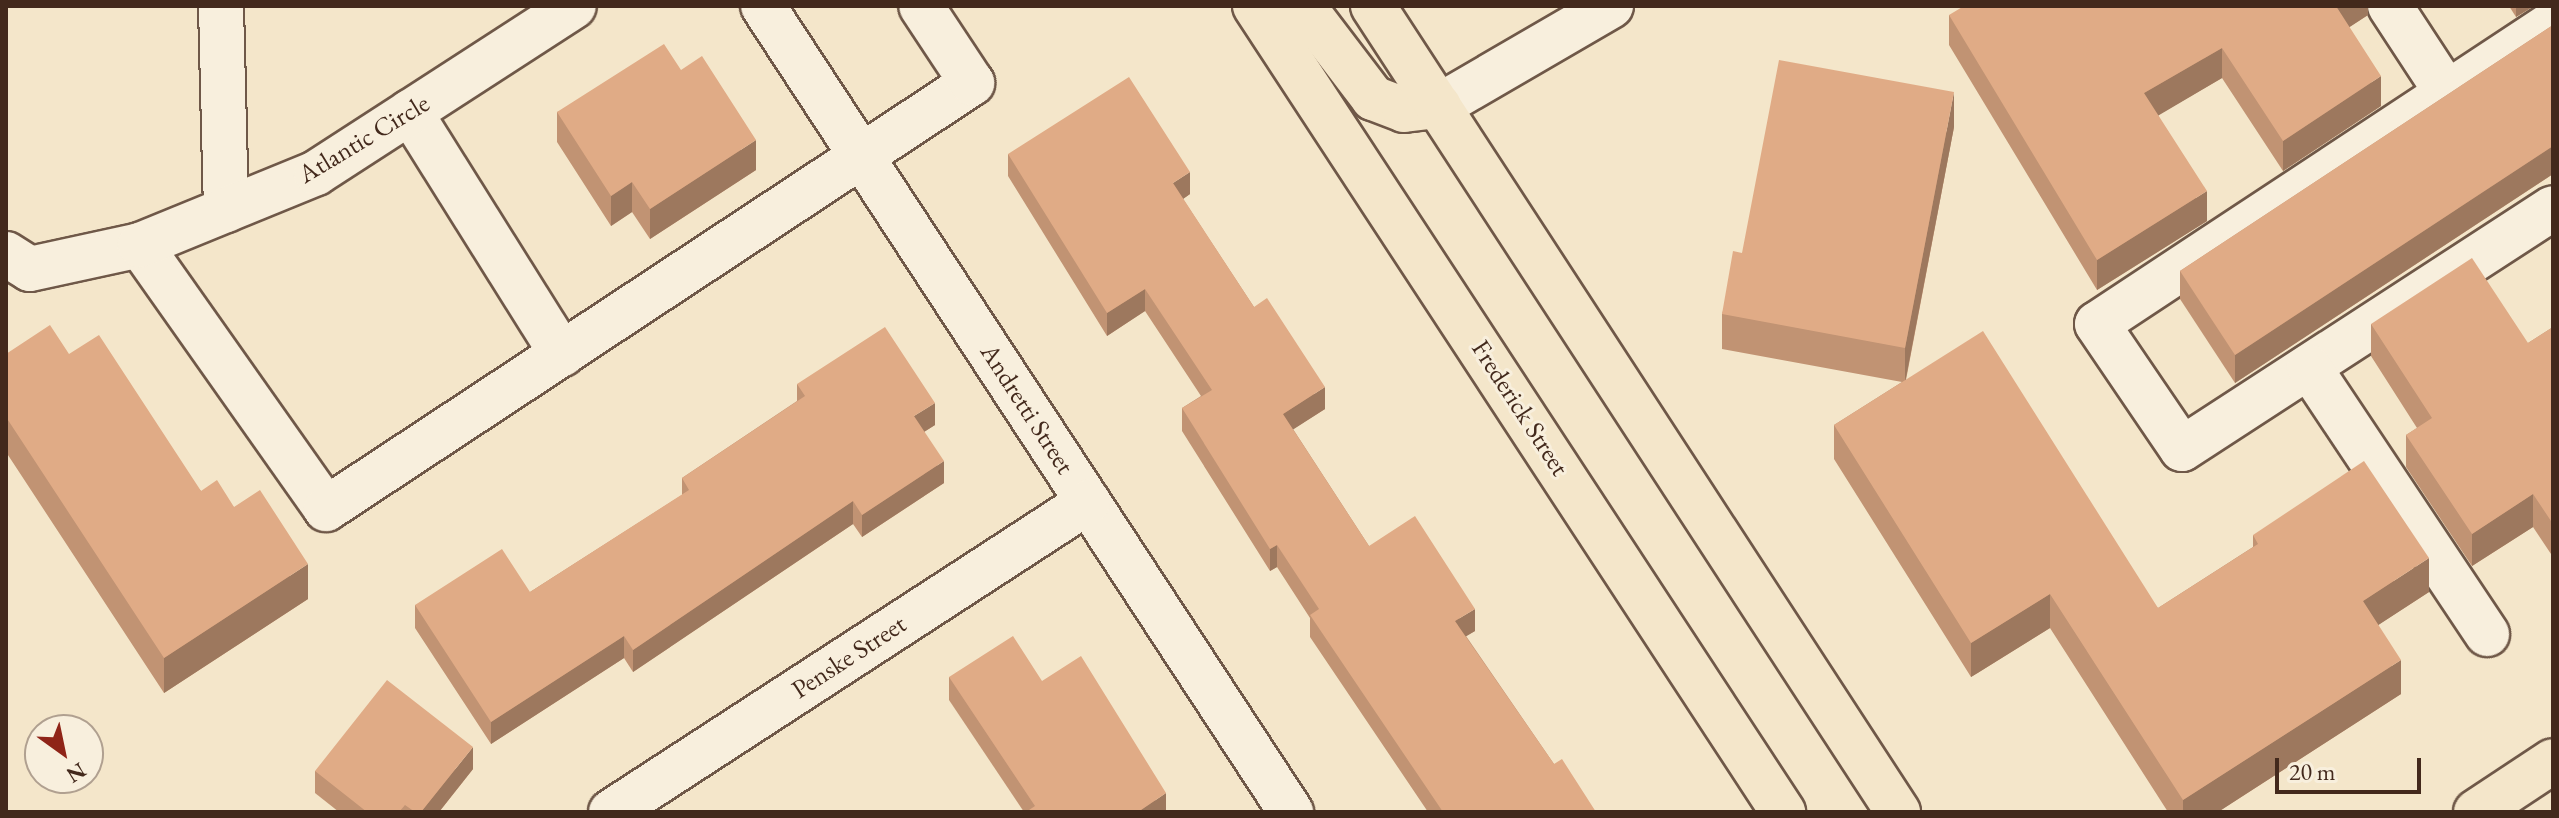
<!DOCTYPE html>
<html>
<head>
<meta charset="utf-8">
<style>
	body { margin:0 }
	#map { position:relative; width:2559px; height:818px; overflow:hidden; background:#f4e6ca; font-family:"EB Garamond",serif }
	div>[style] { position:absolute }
	.roads { filter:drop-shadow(2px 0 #6f5848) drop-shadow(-2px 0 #6f5848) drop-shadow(0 2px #6f5848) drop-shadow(0 -2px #6f5848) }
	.minor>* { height:44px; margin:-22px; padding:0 22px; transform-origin:22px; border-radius:22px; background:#f8efdd }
	.major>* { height:44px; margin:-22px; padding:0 22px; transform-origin:22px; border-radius:22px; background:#f4e6ca }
	.wall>* { inset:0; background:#c19373 }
	.shaded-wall>* { inset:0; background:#9d785e }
	.building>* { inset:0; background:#e0ab86 }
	span { translate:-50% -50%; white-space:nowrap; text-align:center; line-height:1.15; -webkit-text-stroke:6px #f8efdd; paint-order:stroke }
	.street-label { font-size:26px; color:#43291c }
	.frame { position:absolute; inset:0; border:8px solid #43291c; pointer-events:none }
	.north { position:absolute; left:24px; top:714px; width:80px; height:80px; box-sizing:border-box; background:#f8efdd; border:2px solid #b0a090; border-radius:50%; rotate:147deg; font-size:22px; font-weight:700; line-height:32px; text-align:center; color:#43291c }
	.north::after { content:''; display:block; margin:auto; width:28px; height:36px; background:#8f2418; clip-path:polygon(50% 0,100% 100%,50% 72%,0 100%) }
	.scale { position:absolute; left:2275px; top:758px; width:146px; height:36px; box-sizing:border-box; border:4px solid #43291c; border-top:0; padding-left:10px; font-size:24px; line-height:28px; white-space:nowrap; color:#43291c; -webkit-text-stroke:6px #f8efdd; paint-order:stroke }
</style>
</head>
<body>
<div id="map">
	<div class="roads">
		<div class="minor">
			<div style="left:221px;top:6px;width:204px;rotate:88.6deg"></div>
			<div style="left:763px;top:6px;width:964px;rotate:56.77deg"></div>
			<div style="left:2390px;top:6px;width:104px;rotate:56.8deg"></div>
			<div style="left:2553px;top:23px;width:546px;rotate:146.57deg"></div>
			<div style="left:2097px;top:324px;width:151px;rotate:55.8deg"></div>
			<div style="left:2182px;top:449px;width:442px;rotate:-33deg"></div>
			<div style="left:1439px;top:106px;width:199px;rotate:-30.2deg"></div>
			<div style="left:410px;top:112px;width:286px;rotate:57.9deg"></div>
			<div style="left:140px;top:245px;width:323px;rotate:54.8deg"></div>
			<div style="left:326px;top:509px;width:774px;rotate:-33.4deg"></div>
			<div style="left:972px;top:83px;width:92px;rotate:-123.5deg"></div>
			<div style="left:6px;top:254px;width:28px;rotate:32deg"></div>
			<div style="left:30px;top:269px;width:113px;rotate:-12.3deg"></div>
			<div style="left:140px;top:245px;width:190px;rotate:-22.2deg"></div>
			<div style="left:316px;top:173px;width:307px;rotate:-32.9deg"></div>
			<div style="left:2309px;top:367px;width:321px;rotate:56.3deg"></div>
			<div style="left:611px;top:812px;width:569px;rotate:-33.02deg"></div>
		</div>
		<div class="major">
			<div style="left:1255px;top:6px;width:964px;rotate:56.77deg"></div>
			<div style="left:1303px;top:6px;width:116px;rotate:52.7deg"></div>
			<div style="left:1373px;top:98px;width:33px;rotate:21deg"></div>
			<div style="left:1404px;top:110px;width:35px;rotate:-7deg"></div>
			<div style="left:1373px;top:6px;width:962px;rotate:56.92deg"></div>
			<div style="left:2476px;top:812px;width:92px;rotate:-33.5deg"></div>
		</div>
	</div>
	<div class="wall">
		<div style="clip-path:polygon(2368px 6px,2368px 15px,2349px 27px,2381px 106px,2283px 171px,2222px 78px,2158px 115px,2207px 221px,2097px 290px,1949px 45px,1949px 15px)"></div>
		<div style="clip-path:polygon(2509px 6px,2534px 6px,2516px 17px)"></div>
		<div style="clip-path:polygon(2553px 25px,2553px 174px,2235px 383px,2180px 299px,2180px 271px)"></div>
		<div style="clip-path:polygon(681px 70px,756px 170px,650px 239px,632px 212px,611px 226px,557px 142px,557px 112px)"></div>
		<div style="clip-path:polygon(1954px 127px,1906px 380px,2158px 608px,2253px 547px,2253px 535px,2429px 592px,2378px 625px,2401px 694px,2218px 812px,2168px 812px,2050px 628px,1971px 677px,1834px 459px,1834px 425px,1902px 382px,1722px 349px,1722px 314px,1742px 253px)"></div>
		<div style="clip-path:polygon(1008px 154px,1190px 194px,1183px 199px,1254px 307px,1325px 409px,1293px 429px,1369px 546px,1475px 631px,1466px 636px,1554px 764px,1596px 812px,1428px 812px,1310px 637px,1310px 618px,1277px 567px,1270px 571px,1182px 431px,1182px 408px,1201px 396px,1145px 311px,1107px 336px,1008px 176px)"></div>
		<div style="clip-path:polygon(2371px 324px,2528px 343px,2553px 327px,2553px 557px,2533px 527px,2472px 566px,2406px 467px,2406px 435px,2417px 428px,2371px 356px)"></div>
		<div style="clip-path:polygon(6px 354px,69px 354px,201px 491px,234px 507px,308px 599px,164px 693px,6px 452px)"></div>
		<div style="clip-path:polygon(797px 384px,935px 425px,924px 432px,944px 483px,862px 537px,853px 524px,633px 672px,624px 658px,491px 744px,415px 628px,415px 605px,530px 592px,682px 495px,682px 478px,797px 401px)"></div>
		<div style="clip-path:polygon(949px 677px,1042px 681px,1166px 812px,1024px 812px,949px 700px)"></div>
		<div style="clip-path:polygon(473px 769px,439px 812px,339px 812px,315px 793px,315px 771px)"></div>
	</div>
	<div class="shaded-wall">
		<div style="clip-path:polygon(2336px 6px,2368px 6px,2368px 15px,2336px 36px)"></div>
		<div style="clip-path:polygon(2516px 6px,2534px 6px,2516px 17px)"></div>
		<div style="clip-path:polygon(2222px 48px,2222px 78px,2144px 124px,2144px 93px)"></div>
		<div style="clip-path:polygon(2381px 76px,2381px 106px,2283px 171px,2283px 141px)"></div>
		<div style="clip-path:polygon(1954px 92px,1954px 127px,1905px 383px,1905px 348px)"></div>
		<div style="clip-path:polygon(756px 140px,756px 170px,650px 239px,650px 209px)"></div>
		<div style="clip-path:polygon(2553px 146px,2553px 174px,2235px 383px,2235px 355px)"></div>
		<div style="clip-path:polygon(1190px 172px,1190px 194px,1173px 206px,1173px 183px)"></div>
		<div style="clip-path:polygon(632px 182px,632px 212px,611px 226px,611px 196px)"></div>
		<div style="clip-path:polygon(2207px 191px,2207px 221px,2097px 290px,2097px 260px)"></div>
		<div style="clip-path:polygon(1145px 289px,1145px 311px,1107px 336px,1107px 313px)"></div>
		<div style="clip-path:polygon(1325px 387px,1325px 409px,1283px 436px,1283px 414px)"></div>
		<div style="clip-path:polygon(935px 403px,935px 425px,914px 438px,914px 416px)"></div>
		<div style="clip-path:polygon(944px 461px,944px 483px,862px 537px,862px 515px)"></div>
		<div style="clip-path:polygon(2533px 494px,2533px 527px,2472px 566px,2472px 534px)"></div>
		<div style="clip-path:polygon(853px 501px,853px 524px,633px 672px,633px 650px)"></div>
		<div style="clip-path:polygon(1277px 545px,1277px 567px,1270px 571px,1270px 549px)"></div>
		<div style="clip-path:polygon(2429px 558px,2429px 592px,2363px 635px,2363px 601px)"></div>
		<div style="clip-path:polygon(308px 564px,308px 599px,164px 693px,164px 658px)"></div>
		<div style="clip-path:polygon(2050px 594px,2050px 628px,1971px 677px,1971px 643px)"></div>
		<div style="clip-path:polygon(1475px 609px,1475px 631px,1455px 643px,1455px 621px)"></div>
		<div style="clip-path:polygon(624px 636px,624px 658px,491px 744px,491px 722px)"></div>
		<div style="clip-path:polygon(2401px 660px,2401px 694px,2218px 812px,2183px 812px,2183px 800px)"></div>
		<div style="clip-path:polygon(473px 747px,473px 769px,439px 812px,421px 812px)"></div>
		<div style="clip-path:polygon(1166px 793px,1166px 812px,1138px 812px)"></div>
	</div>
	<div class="building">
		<div style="clip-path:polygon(1964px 6px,2336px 6px,2381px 76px,2283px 141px,2222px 48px,2144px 93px,2207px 191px,2097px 260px,1949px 15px)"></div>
		<div style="clip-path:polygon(2553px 25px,2553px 146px,2235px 355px,2180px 271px)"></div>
		<div style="clip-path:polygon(664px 44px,681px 70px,702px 56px,756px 140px,650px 209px,632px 182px,611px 196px,557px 112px)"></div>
		<div style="clip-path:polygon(1779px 60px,1954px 92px,1905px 348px,1722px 314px,1733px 251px,1742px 253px)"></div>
		<div style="clip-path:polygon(1129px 77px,1190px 172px,1173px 183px,1254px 307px,1267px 298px,1325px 387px,1283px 414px,1369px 546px,1415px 516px,1475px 609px,1455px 621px,1554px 764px,1562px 759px,1596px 812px,1443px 812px,1310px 615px,1319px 609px,1277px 545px,1270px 549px,1182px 408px,1212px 390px,1145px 289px,1107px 313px,1008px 154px)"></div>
		<div style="clip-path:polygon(2472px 258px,2528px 343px,2553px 327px,2553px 524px,2533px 494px,2472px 534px,2406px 435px,2432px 418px,2371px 324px)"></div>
		<div style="clip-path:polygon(50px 325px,69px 354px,99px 335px,201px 491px,217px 480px,234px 507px,260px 490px,308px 564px,164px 658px,6px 417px,6px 354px)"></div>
		<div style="clip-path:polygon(885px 327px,935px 403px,914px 416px,944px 461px,862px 515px,853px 501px,633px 650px,624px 636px,491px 722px,415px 605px,502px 549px,530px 592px,689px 490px,682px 478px,805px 396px,797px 384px)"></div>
		<div style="clip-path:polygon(1983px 331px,2158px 608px,2258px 544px,2253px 535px,2364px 461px,2429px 558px,2363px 601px,2401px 660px,2183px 800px,2050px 594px,1971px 643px,1834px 425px)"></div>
		<div style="clip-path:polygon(1013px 636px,1042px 681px,1081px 656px,1166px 793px,1138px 812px,1026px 812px,1035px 806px,949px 677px)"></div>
		<div style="clip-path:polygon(387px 680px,473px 747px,421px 812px,415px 812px,405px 805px,399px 812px,367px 812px,315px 771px)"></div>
	</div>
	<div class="street-label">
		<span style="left:364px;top:139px;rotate:-31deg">Atlantic Circle</span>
		<span style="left:1520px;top:408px;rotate:57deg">Frederick Street</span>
		<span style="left:1027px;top:409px;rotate:57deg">Andretti Street</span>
		<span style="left:849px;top:657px;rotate:-33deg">Penske Street</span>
	</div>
	<div class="frame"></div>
	<div class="north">N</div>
	<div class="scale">20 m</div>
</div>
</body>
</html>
